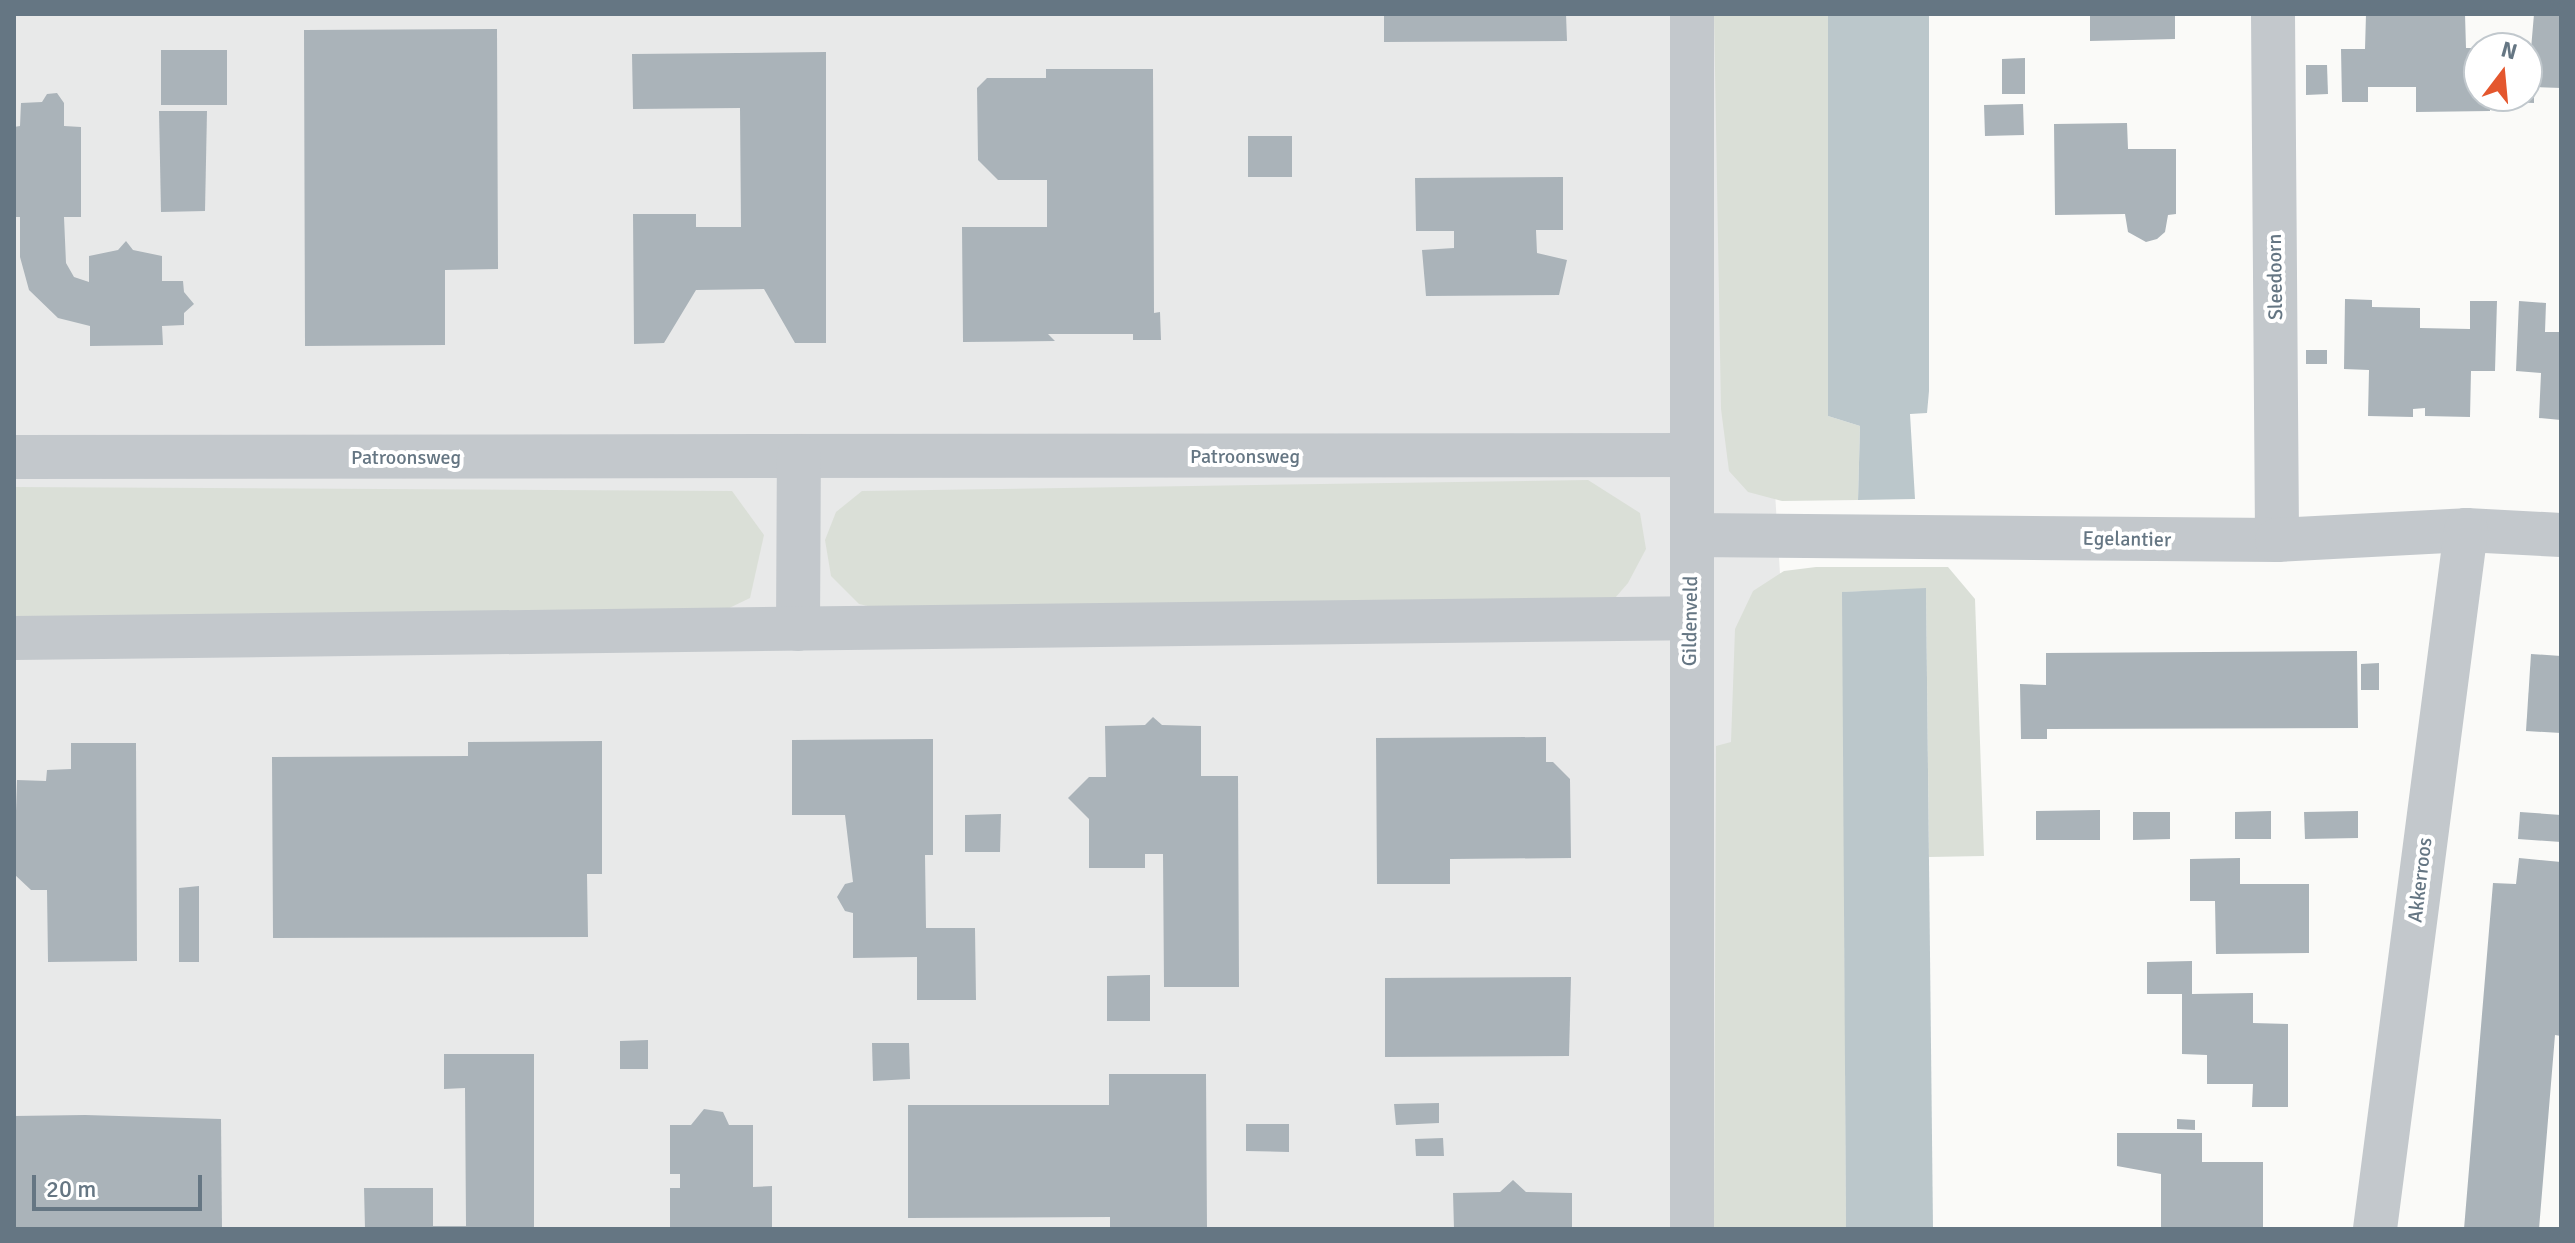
<!DOCTYPE html>
<html>
<head>
<meta charset="utf-8">
<style>
	body { margin:0 }
	#map { position:relative; width:2575px; height:1243px; overflow:hidden; background:#fafaf8; font-family:Signika,sans-serif }
	div>[style] { position:absolute }
	.built>* { inset:0; background:#e8e9e9 }
	.green>* { inset:0; background:#dadfd7 }
	.water>* { inset:0; background:#bbc7cb }
	.building>* { inset:0; background:#aab3b9 }
	.minor>* { height:44px; margin:-22px; padding:0 22px; transform-origin:22px; border-radius:22px; background:#c3c8cc }
	span { translate:-50% -50%; white-space:nowrap; text-align:center; line-height:1.15; -webkit-text-stroke:8px #fff; paint-order:stroke }
	.street-label { font-size:20px; color:#657683 }
	.frame { position:absolute; inset:0; border:16px solid #657683; pointer-events:none }
	.north { position:absolute; left:2463px; top:32px; width:80px; height:80px; box-sizing:border-box; background:#fff; border:2px solid #c1c8cd; border-radius:50%; rotate:16deg; font-size:22px; font-weight:700; line-height:32px; text-align:center; color:#657683 }
	.north::after { content:''; display:block; margin:auto; width:28px; height:36px; background:#e4572e; clip-path:polygon(50% 0,100% 100%,50% 72%,0 100%) }
	.scale { position:absolute; left:32px; top:1175px; width:170px; height:36px; box-sizing:border-box; border:4px solid #657683; border-top:0; padding-left:10px; font-size:24px; line-height:28px; white-space:nowrap; color:#657683; -webkit-text-stroke:6px #fff; paint-order:stroke }
</style>
</head>
<body>
<div id="map">
	<div class="built">
		<div style="clip-path:polygon(14px 14px,1770px 14px,1772px 443px,1785px 656px,1784px 1229px,14px 1229px)"></div>
	</div>
	<div class="green">
		<div style="clip-path:polygon(1714px 14px,1828px 14px,1828px 416px,1860px 426px,1858px 500px,1782px 501px,1748px 492px,1729px 471px,1721px 409px)"></div>
		<div style="clip-path:polygon(1588px 480px,1640px 513px,1646px 549px,1628px 583px,1609px 605px,889px 611px,859px 604px,831px 576px,825px 540px,836px 512px,862px 491px)"></div>
		<div style="clip-path:polygon(14px 487px,732px 491px,764px 535px,750px 598px,723px 611px,14px 618px)"></div>
		<div style="clip-path:polygon(1816px 567px,1948px 567px,1975px 599px,1984px 856px,1929px 857px,1926px 589px,1843px 592px,1846px 1229px,1714px 1229px,1716px 746px,1731px 742px,1735px 629px,1753px 591px,1784px 571px)"></div>
	</div>
	<div class="water">
		<div style="clip-path:polygon(1828px 14px,1929px 14px,1929px 391px,1927px 413px,1910px 414px,1915px 499px,1858px 500px,1860px 426px,1828px 416px)"></div>
		<div style="clip-path:polygon(1926px 588px,1933px 1229px,1846px 1229px,1842px 592px)"></div>
	</div>
	<div class="building">
		<div style="clip-path:polygon(1384px 14px,1566px 14px,1567px 41px,1384px 42px)"></div>
		<div style="clip-path:polygon(2090px 14px,2175px 14px,2175px 39px,2090px 41px)"></div>
		<div style="clip-path:polygon(2366px 14px,2465px 14px,2466px 48px,2479px 48px,2479px 96px,2490px 96px,2490px 111px,2416px 112px,2416px 87px,2368px 87px,2368px 102px,2342px 102px,2341px 49px,2365px 49px)"></div>
		<div style="clip-path:polygon(2534px 14px,2561px 14px,2561px 88px,2534px 87px,2534px 103px,2507px 102px,2507px 96px,2527px 96px)"></div>
		<div style="clip-path:polygon(497px 29px,498px 269px,445px 270px,445px 345px,305px 346px,304px 30px)"></div>
		<div style="clip-path:polygon(161px 50px,227px 50px,227px 105px,161px 105px)"></div>
		<div style="clip-path:polygon(826px 52px,826px 343px,795px 343px,764px 289px,696px 290px,664px 343px,634px 344px,633px 214px,696px 214px,696px 227px,741px 227px,740px 108px,633px 109px,632px 54px)"></div>
		<div style="clip-path:polygon(2025px 58px,2025px 94px,2002px 94px,2002px 59px)"></div>
		<div style="clip-path:polygon(2306px 65px,2327px 65px,2328px 94px,2306px 95px)"></div>
		<div style="clip-path:polygon(1046px 69px,1153px 69px,1154px 313px,1160px 312px,1161px 340px,1133px 340px,1133px 334px,1048px 334px,1055px 341px,963px 342px,962px 227px,1047px 227px,1047px 180px,998px 180px,978px 160px,977px 88px,987px 78px,1046px 78px)"></div>
		<div style="clip-path:polygon(57px 93px,64px 103px,64px 126px,81px 127px,81px 217px,64px 217px,66px 263px,74px 277px,89px 282px,89px 256px,118px 250px,126px 241px,133px 250px,162px 256px,162px 281px,183px 281px,184px 292px,194px 304px,184px 313px,184px 325px,162px 326px,163px 345px,90px 346px,90px 326px,58px 318px,29px 290px,20px 257px,20px 217px,14px 217px,14px 127px,20px 126px,21px 103px,42px 102px,47px 94px)"></div>
		<div style="clip-path:polygon(2023px 104px,2024px 135px,1985px 136px,1984px 105px)"></div>
		<div style="clip-path:polygon(159px 111px,207px 111px,205px 211px,161px 212px)"></div>
		<div style="clip-path:polygon(2127px 123px,2128px 149px,2176px 149px,2176px 214px,2168px 215px,2165px 232px,2157px 239px,2146px 242px,2128px 232px,2125px 214px,2055px 215px,2054px 124px)"></div>
		<div style="clip-path:polygon(1248px 136px,1292px 136px,1292px 177px,1248px 177px)"></div>
		<div style="clip-path:polygon(1563px 177px,1563px 230px,1536px 230px,1537px 253px,1567px 260px,1559px 295px,1426px 296px,1422px 250px,1454px 248px,1454px 231px,1416px 231px,1415px 178px)"></div>
		<div style="clip-path:polygon(2345px 299px,2372px 300px,2372px 307px,2420px 308px,2420px 328px,2470px 329px,2470px 301px,2497px 301px,2495px 371px,2471px 371px,2470px 417px,2425px 416px,2425px 408px,2413px 409px,2413px 417px,2368px 416px,2369px 370px,2344px 369px)"></div>
		<div style="clip-path:polygon(2519px 301px,2546px 303px,2545px 332px,2561px 332px,2561px 420px,2539px 418px,2541px 373px,2516px 371px)"></div>
		<div style="clip-path:polygon(2306px 350px,2327px 350px,2327px 364px,2306px 364px)"></div>
		<div style="clip-path:polygon(2357px 651px,2358px 728px,2047px 729px,2047px 739px,2021px 739px,2020px 684px,2046px 685px,2046px 653px)"></div>
		<div style="clip-path:polygon(2531px 654px,2561px 656px,2561px 733px,2526px 731px)"></div>
		<div style="clip-path:polygon(2379px 663px,2379px 690px,2361px 690px,2361px 664px)"></div>
		<div style="clip-path:polygon(1153px 717px,1162px 725px,1201px 726px,1201px 776px,1238px 776px,1239px 987px,1164px 987px,1163px 854px,1145px 854px,1145px 868px,1089px 868px,1089px 819px,1068px 798px,1089px 777px,1106px 777px,1105px 726px,1145px 725px)"></div>
		<div style="clip-path:polygon(1546px 737px,1546px 762px,1553px 762px,1570px 779px,1571px 858px,1450px 859px,1450px 884px,1377px 884px,1376px 738px)"></div>
		<div style="clip-path:polygon(933px 739px,933px 855px,925px 855px,926px 928px,975px 928px,976px 1000px,917px 1000px,917px 957px,853px 958px,853px 913px,845px 911px,837px 897px,845px 884px,853px 882px,845px 815px,792px 815px,792px 740px)"></div>
		<div style="clip-path:polygon(602px 741px,602px 874px,587px 874px,588px 937px,273px 938px,272px 757px,468px 756px,468px 742px)"></div>
		<div style="clip-path:polygon(71px 743px,136px 743px,137px 961px,48px 962px,47px 890px,31px 890px,14px 874px,17px 780px,46px 781px,47px 770px,71px 769px)"></div>
		<div style="clip-path:polygon(2100px 810px,2100px 840px,2036px 840px,2036px 811px)"></div>
		<div style="clip-path:polygon(2271px 811px,2271px 839px,2235px 839px,2235px 812px)"></div>
		<div style="clip-path:polygon(2358px 811px,2358px 838px,2305px 839px,2304px 812px)"></div>
		<div style="clip-path:polygon(2133px 812px,2170px 812px,2170px 839px,2133px 840px)"></div>
		<div style="clip-path:polygon(2520px 812px,2561px 815px,2561px 842px,2518px 839px)"></div>
		<div style="clip-path:polygon(1001px 814px,1000px 852px,965px 852px,965px 815px)"></div>
		<div style="clip-path:polygon(2240px 858px,2240px 884px,2309px 884px,2309px 953px,2216px 954px,2215px 901px,2190px 901px,2190px 859px)"></div>
		<div style="clip-path:polygon(2519px 858px,2561px 862px,2561px 1036px,2555px 1035px,2539px 1229px,2464px 1229px,2493px 883px,2516px 884px)"></div>
		<div style="clip-path:polygon(199px 886px,199px 962px,179px 962px,179px 888px)"></div>
		<div style="clip-path:polygon(2192px 961px,2192px 994px,2253px 993px,2253px 1023px,2288px 1024px,2288px 1107px,2252px 1107px,2253px 1084px,2207px 1084px,2207px 1055px,2182px 1054px,2182px 994px,2147px 994px,2147px 962px)"></div>
		<div style="clip-path:polygon(1150px 975px,1150px 1021px,1107px 1021px,1107px 976px)"></div>
		<div style="clip-path:polygon(1571px 977px,1569px 1056px,1385px 1057px,1385px 978px)"></div>
		<div style="clip-path:polygon(648px 1040px,648px 1069px,620px 1069px,620px 1041px)"></div>
		<div style="clip-path:polygon(872px 1043px,909px 1043px,910px 1079px,873px 1081px)"></div>
		<div style="clip-path:polygon(444px 1054px,534px 1054px,534px 1229px,365px 1229px,364px 1188px,433px 1188px,433px 1226px,466px 1226px,465px 1088px,444px 1089px)"></div>
		<div style="clip-path:polygon(1109px 1074px,1206px 1074px,1207px 1229px,1110px 1229px,1110px 1217px,908px 1218px,908px 1105px,1109px 1105px)"></div>
		<div style="clip-path:polygon(1439px 1103px,1439px 1123px,1396px 1125px,1394px 1104px)"></div>
		<div style="clip-path:polygon(704px 1109px,723px 1112px,729px 1125px,753px 1125px,753px 1187px,772px 1186px,772px 1229px,670px 1229px,670px 1188px,680px 1188px,680px 1174px,670px 1174px,670px 1125px,691px 1125px)"></div>
		<div style="clip-path:polygon(85px 1115px,221px 1119px,222px 1229px,14px 1229px,14px 1116px)"></div>
		<div style="clip-path:polygon(2177px 1119px,2195px 1120px,2195px 1130px,2177px 1129px)"></div>
		<div style="clip-path:polygon(1246px 1124px,1289px 1124px,1289px 1152px,1246px 1151px)"></div>
		<div style="clip-path:polygon(2117px 1133px,2202px 1133px,2202px 1162px,2263px 1162px,2263px 1229px,2161px 1229px,2161px 1174px,2117px 1166px)"></div>
		<div style="clip-path:polygon(1443px 1138px,1444px 1156px,1416px 1156px,1415px 1139px)"></div>
		<div style="clip-path:polygon(1513px 1180px,1526px 1192px,1572px 1193px,1572px 1229px,1454px 1229px,1453px 1193px,1500px 1192px)"></div>
	</div>
	<div class="minor">
		<div style="left:2273px;top:14px;width:526px;rotate:89.56deg"></div>
		<div style="left:14px;top:457px;width:1678px;rotate:-0.07deg"></div>
		<div style="left:1692px;top:535px;width:585px;rotate:0.49deg"></div>
		<div style="left:2277px;top:540px;width:189px;rotate:-3deg"></div>
		<div style="left:2466px;top:530px;width:95px;rotate:3deg"></div>
		<div style="left:798px;top:629px;width:173px;rotate:-89.7deg"></div>
		<div style="left:14px;top:638px;width:1674px;rotate:-0.68deg"></div>
		<div style="left:1692px;top:1229px;width:1215px;rotate:-90deg"></div>
		<div style="left:2375px;top:1229px;width:705px;rotate:-82.58deg"></div>
	</div>
	<div class="street-label">
		<span style="left:2275px;top:277px;rotate:-91deg">Sleedoorn</span>
		<span style="left:1245px;top:456px">Patroonsweg</span>
		<span style="left:406px;top:457px">Patroonsweg</span>
		<span style="left:2127px;top:539px;rotate:1deg">Egelantier</span>
		<span style="left:1690px;top:621px;rotate:-89deg">Gildenveld</span>
		<span style="left:2420px;top:880px;rotate:-83deg">Akkerroos</span>
	</div>
	<div class="frame"></div>
	<div class="north">N</div>
	<div class="scale">20 m</div>
</div>
</body>
</html>
